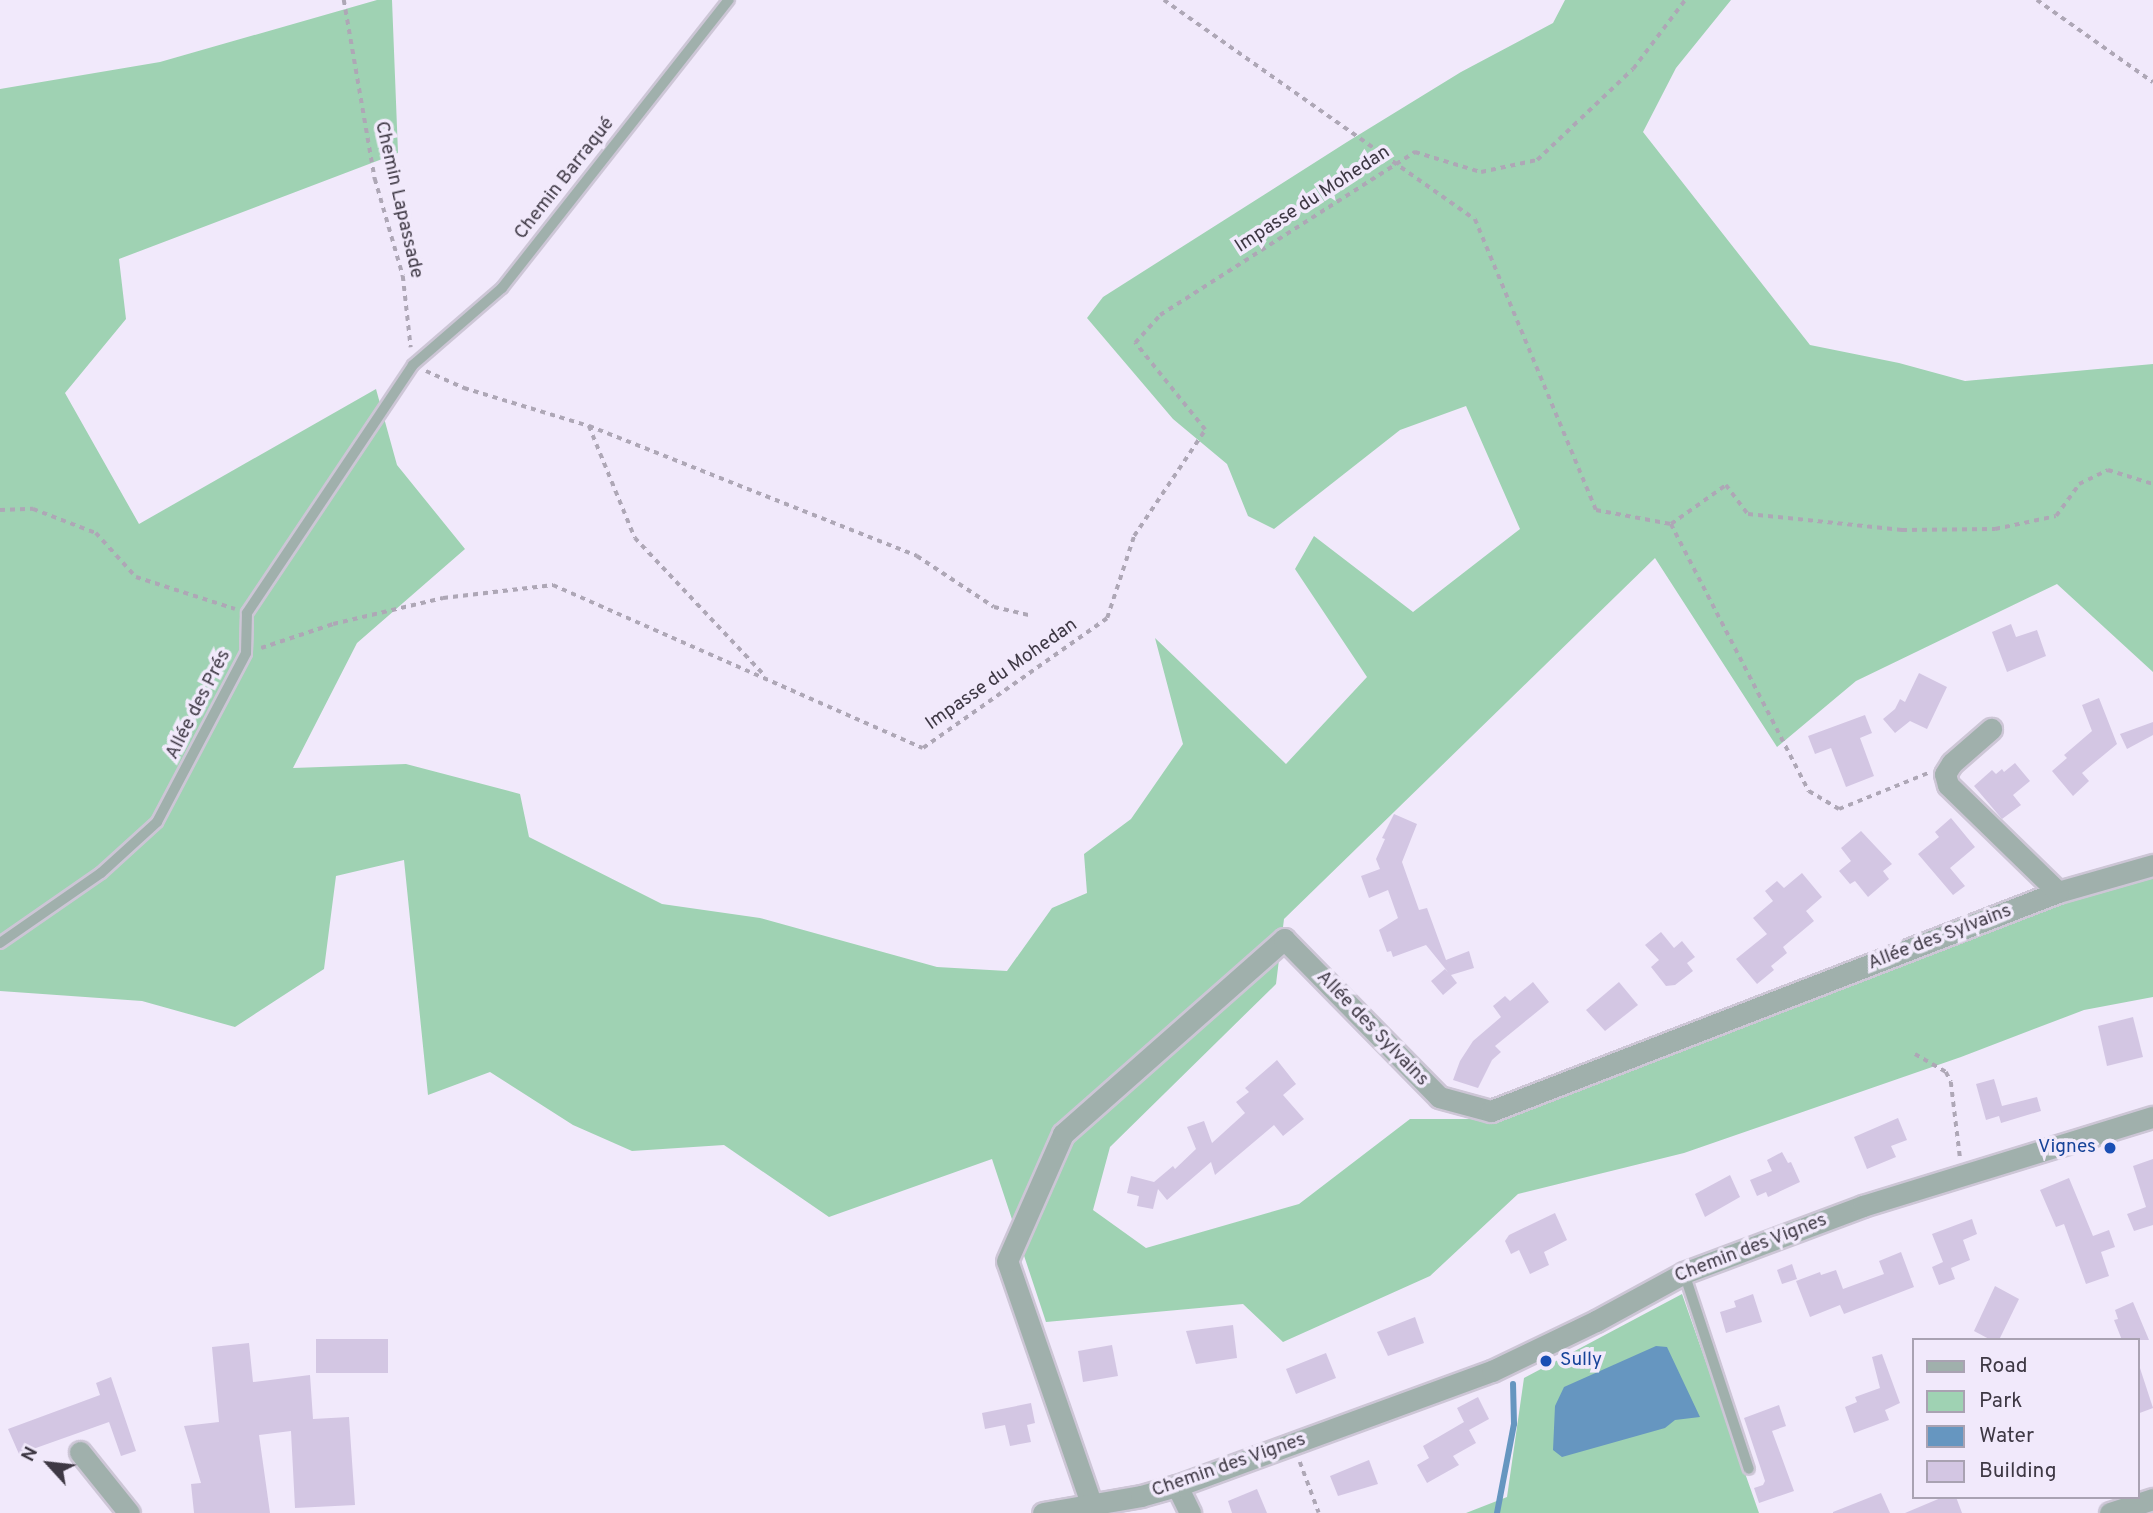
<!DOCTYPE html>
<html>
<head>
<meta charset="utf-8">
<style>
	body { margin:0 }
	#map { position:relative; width:2153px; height:1513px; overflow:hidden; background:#f1e9fb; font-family:Overpass,sans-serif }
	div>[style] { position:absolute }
	.green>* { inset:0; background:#9fd2b3 }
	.water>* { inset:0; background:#6696c0 }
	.stream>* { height:6px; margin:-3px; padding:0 3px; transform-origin:3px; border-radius:3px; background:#6696c0 }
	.building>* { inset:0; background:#d3c6e3 }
	.path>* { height:3.5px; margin-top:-1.75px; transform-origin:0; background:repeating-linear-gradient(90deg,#aea7b6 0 5px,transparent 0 10px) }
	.roads { filter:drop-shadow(2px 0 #cdc6d6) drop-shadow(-2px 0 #cdc6d6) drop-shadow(0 2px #cdc6d6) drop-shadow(0 -2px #cdc6d6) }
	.lane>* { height:10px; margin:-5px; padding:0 5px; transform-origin:5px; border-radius:5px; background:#a0b0ac }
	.street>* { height:21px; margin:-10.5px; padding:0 10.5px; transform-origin:10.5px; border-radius:10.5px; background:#a0b0ac }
	.dots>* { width:19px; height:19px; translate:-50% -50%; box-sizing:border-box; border:4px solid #f1e9fb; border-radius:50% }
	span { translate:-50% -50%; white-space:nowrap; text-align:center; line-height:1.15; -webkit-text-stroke:7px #f1e9fb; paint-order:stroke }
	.street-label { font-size:19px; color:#3e3844 }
	.transit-label { font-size:19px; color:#164399 }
	.right { translate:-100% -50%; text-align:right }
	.left { translate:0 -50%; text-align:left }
	.legend { position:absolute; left:1912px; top:1338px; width:228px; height:161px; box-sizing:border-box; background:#f1e9fb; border:2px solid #a9a2b2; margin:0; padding:9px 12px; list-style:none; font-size:21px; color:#3e3844 }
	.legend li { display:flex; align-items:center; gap:14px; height:35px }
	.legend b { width:35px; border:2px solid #a9a2b2 }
	.north { position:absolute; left:14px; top:1429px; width:70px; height:70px; -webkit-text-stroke:5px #f1e9fb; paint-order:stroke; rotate:297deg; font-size:19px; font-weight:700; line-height:28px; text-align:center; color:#3e3844 }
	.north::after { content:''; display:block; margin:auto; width:24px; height:32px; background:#3e3844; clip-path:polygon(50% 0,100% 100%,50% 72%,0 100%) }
</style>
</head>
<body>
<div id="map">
	<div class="green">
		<div style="clip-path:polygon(377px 0,392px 0,398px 153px,119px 259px,126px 319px,65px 393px,139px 524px,376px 389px,397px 465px,465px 549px,357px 643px,293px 768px,406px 764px,520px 794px,529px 837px,662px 904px,760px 918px,937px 967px,1007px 971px,1052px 908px,1087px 893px,1084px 854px,1131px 819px,1183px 744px,1155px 638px,1286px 764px,1367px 677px,1295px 569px,1314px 536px,1413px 612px,1520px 529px,1466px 406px,1400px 430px,1274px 529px,1248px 516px,1227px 464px,1173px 419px,1087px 318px,1103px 297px,1347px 142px,1461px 72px,1553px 23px,1565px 0,1731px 0,1676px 68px,1643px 132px,1810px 345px,1899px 363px,1965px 381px,2153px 364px,2153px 672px,2057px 584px,1856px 681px,1777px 747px,1655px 558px,1284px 919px,1276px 984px,1110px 1147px,1093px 1210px,1146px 1248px,1299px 1204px,1410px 1119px,1507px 1119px,2057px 904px,2153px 876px,2153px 997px,2084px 1010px,1961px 1057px,1684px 1153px,1518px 1194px,1430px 1276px,1283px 1342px,1243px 1304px,1046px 1322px,992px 1159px,829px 1217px,724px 1145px,632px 1151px,573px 1125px,490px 1072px,428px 1095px,404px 860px,336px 876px,324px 969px,235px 1027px,142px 1001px,0 991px,0 89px,160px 62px)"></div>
		<div style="clip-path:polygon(1682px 1294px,1759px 1513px,1466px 1513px,1507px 1497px,1524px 1378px)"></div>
	</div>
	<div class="water">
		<div style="clip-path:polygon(1656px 1346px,1667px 1347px,1700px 1417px,1675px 1420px,1665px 1428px,1562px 1457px,1553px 1450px,1555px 1406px,1564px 1387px)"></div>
	</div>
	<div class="stream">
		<div style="left:1497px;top:1513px;width:91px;rotate:-79.2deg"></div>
		<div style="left:1514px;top:1424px;width:40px;rotate:-91.4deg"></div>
	</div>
	<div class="building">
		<div style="clip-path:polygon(2011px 624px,2016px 637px,2037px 630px,2046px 656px,2007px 672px,1992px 632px)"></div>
		<div style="clip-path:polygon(1919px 673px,1947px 687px,1927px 729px,1910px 721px,1895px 733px,1883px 719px,1895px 709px,1900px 699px,1905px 702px)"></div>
		<div style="clip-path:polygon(2099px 698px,2117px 744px,2082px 773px,2089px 781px,2073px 796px,2052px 771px,2067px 758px,2064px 755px,2092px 731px,2082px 705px)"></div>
		<div style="clip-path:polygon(1865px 715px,1872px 733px,1860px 738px,1874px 776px,1846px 787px,1831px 748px,1815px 754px,1808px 736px)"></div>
		<div style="clip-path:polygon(2153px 722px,2153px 735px,2127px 749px,2120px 734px)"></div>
		<div style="clip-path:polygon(2015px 763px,2030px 781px,2013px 795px,2021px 805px,2002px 819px,1974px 786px,1992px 770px,1996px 774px,2002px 769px,2004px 772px)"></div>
		<div style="clip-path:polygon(1394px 814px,1417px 824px,1402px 862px,1419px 910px,1427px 908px,1446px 960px,1469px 951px,1474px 968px,1451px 975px,1457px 983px,1443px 995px,1431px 981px,1445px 969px,1448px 972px,1426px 945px,1393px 957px,1391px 951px,1387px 952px,1379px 930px,1398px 918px,1388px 890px,1369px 898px,1361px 876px,1380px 869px,1376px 859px,1385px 839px,1382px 838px)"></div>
		<div style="clip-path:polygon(1951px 818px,1975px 847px,1950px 868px,1965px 886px,1953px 895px,1918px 854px,1939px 837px,1935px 832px)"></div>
		<div style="clip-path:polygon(1861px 831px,1892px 864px,1883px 871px,1889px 879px,1868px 897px,1855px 881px,1850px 884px,1839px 871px,1851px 861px,1841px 848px)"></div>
		<div style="clip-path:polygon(1802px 873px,1822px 897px,1806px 911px,1814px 921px,1783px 947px,1787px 953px,1771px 966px,1774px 970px,1757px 984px,1736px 959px,1767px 934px,1753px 918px,1773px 901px,1765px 891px,1777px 881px,1784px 888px)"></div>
		<div style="clip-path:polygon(1661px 932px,1674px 948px,1682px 941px,1695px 957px,1687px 963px,1693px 971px,1675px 985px,1666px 986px,1651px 967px,1659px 960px,1645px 945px)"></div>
		<div style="clip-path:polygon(1533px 982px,1549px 1002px,1495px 1046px,1501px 1052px,1492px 1060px,1478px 1088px,1453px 1080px,1460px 1061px,1473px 1041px,1501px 1017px,1493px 1006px,1505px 996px,1510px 1001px)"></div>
		<div style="clip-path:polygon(1619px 982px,1638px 1005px,1605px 1031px,1586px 1010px)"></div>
		<div style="clip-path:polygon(2133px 1017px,2143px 1057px,2107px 1066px,2098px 1026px)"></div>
		<div style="clip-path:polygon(1277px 1060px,1296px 1084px,1283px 1095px,1304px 1119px,1283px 1136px,1274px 1125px,1215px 1175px,1211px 1162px,1167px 1200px,1158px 1189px,1153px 1209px,1137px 1206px,1139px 1196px,1127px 1193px,1131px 1176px,1154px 1182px,1173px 1166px,1175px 1169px,1196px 1149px,1187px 1127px,1204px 1121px,1212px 1143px,1245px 1113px,1236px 1102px,1249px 1092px,1245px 1088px)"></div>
		<div style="clip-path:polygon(1994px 1079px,2002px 1106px,2037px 1097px,2041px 1111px,2001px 1123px,1999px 1116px,1986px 1120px,1976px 1084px)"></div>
		<div style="clip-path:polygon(1898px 1118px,1907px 1140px,1891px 1146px,1896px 1157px,1867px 1169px,1854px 1137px)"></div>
		<div style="clip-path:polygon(1782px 1152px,1788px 1163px,1791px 1162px,1800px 1182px,1768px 1197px,1766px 1192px,1757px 1196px,1750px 1180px,1772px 1171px,1767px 1160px)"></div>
		<div style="clip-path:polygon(2153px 1159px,2153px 1225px,2134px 1231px,2127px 1214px,2146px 1207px,2133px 1166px)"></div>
		<div style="clip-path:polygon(1730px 1175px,1740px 1197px,1705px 1217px,1695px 1194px)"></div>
		<div style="clip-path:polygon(2069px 1178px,2093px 1236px,2109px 1230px,2115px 1247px,2101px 1252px,2109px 1276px,2086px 1284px,2064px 1224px,2056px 1227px,2040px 1190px)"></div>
		<div style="clip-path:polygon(1555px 1213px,1567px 1240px,1544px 1252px,1549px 1265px,1530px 1274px,1519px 1250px,1511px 1254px,1505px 1241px,1509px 1235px)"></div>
		<div style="clip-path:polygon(1972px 1219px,1977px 1234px,1963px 1240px,1970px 1260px,1951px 1268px,1955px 1279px,1939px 1285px,1932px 1267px,1943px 1262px,1932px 1234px)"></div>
		<div style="clip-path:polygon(1901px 1252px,1914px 1287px,1844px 1314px,1840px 1305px,1810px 1317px,1796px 1281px,1820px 1272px,1821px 1275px,1836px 1270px,1843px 1289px,1884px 1274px,1879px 1261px)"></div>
		<div style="clip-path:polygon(1792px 1264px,1797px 1279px,1782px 1284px,1777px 1270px)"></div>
		<div style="clip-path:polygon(1995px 1286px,2019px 1299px,1999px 1340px,1991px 1340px,1974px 1331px)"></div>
		<div style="clip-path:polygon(1753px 1294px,1762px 1322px,1726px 1333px,1720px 1312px,1736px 1307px,1734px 1301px)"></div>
		<div style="clip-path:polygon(2133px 1302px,2149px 1340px,2122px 1340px,2114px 1320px,2118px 1319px,2115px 1310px)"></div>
		<div style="clip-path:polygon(1415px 1317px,1424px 1343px,1388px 1356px,1377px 1332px)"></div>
		<div style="clip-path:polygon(1233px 1325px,1237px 1358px,1196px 1364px,1186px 1331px)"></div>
		<div style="clip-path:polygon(316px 1339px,388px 1339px,388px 1373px,316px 1373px)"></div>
		<div style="clip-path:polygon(249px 1343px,253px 1382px,310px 1375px,313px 1419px,349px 1417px,355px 1505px,295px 1508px,291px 1431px,259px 1435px,270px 1513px,194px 1513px,191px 1484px,201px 1483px,184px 1426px,219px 1422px,212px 1347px)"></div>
		<div style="clip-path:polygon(1112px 1345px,1118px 1376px,1083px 1382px,1078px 1351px)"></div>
		<div style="clip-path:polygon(1326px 1353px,1336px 1378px,1296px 1394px,1286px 1369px)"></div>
		<div style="clip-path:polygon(1882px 1354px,1900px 1403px,1885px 1410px,1889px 1420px,1854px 1433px,1845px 1407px,1857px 1402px,1855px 1397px,1880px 1388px,1872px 1357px)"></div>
		<div style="clip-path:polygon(2138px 1362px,2153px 1408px,2137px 1414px,2137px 1362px)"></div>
		<div style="clip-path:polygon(111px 1377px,136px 1451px,121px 1456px,109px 1422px,19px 1454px,8px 1429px,100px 1395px,96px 1383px)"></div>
		<div style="clip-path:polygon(1478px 1397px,1489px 1419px,1469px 1430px,1476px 1443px,1453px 1456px,1459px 1465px,1427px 1483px,1417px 1465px,1429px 1458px,1423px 1446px,1464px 1422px,1457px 1408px)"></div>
		<div style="clip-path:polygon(1031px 1403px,1035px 1423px,1027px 1425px,1031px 1442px,1010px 1446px,1005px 1425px,985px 1429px,982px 1413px)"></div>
		<div style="clip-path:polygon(1779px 1405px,1786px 1426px,1772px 1431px,1794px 1491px,1759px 1503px,1754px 1488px,1763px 1485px,1765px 1481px,1744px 1418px)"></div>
		<div style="clip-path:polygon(1369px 1460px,1378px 1484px,1338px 1496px,1330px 1476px)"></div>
		<div style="clip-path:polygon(1257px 1489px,1267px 1513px,1232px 1513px,1228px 1501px)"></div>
		<div style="clip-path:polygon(1881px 1493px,1890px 1513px,1833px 1513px,1833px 1512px)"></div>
		<div style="clip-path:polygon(1943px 1497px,1956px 1497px,1962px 1513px,1905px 1513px)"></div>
	</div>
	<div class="path">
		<div style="left:344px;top:0;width:182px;rotate:80.2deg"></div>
		<div style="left:375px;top:179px;width:101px;rotate:73.9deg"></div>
		<div style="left:403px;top:276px;width:72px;rotate:83.7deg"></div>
		<div style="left:1164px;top:0;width:380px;rotate:35.2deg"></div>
		<div style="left:1475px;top:219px;width:315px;rotate:67.4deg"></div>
		<div style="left:1596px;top:510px;width:76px;rotate:10.6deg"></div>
		<div style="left:1671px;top:524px;width:67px;rotate:-35.3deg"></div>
		<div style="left:1726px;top:485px;width:36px;rotate:53deg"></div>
		<div style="left:1748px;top:514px;width:155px;rotate:5.9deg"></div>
		<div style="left:1902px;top:530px;width:93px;rotate:-0.6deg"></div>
		<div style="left:1995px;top:529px;width:62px;rotate:-12deg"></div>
		<div style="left:2056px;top:516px;width:39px;rotate:-54deg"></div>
		<div style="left:2079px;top:484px;width:32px;rotate:-26deg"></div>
		<div style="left:2108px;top:470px;width:47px;rotate:17.3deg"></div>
		<div style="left:2037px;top:0;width:142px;rotate:35.3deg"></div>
		<div style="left:426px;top:371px;width:42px;rotate:24.1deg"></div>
		<div style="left:464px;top:388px;width:131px;rotate:16.9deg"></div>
		<div style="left:589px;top:426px;width:121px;rotate:67.7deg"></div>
		<div style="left:635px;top:538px;width:190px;rotate:46.7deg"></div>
		<div style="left:589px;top:426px;width:353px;rotate:21.6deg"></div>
		<div style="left:917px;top:556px;width:92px;rotate:33.5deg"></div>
		<div style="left:994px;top:607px;width:36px;rotate:13deg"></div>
		<div style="left:0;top:510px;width:33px;rotate:-2deg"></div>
		<div style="left:33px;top:509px;width:67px;rotate:20.9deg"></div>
		<div style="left:96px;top:533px;width:59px;rotate:47.7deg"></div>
		<div style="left:136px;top:577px;width:104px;rotate:17.9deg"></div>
		<div style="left:1671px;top:524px;width:301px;rotate:62.7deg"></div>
		<div style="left:1809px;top:791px;width:35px;rotate:31deg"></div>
		<div style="left:1839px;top:809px;width:96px;rotate:-22deg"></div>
		<div style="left:261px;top:648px;width:76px;rotate:-18.4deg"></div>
		<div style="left:333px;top:624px;width:113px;rotate:-13.3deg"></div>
		<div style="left:443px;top:598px;width:111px;rotate:-6.7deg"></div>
		<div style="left:553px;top:585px;width:404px;rotate:23.8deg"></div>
		<div style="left:923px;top:748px;width:225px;rotate:-35.2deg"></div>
		<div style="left:1107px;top:618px;width:86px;rotate:-71.8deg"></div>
		<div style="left:1134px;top:536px;width:128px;rotate:-56.2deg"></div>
		<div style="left:1205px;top:430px;width:112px;rotate:-128.8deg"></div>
		<div style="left:1135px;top:343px;width:38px;rotate:-48deg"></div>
		<div style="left:1160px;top:315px;width:303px;rotate:-32.6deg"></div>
		<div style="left:1415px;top:152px;width:69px;rotate:16.9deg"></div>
		<div style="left:1481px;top:172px;width:57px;rotate:-12.1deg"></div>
		<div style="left:1537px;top:160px;width:132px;rotate:-43.5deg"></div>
		<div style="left:1633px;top:69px;width:86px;rotate:-53deg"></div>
		<div style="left:1915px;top:1054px;width:36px;rotate:30deg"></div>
		<div style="left:1946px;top:1072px;width:11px;rotate:63deg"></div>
		<div style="left:1951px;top:1082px;width:75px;rotate:83.1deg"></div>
		<div style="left:1300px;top:1462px;width:54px;rotate:69.6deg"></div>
	</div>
	<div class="roads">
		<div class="lane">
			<div style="left:0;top:943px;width:123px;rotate:-34.7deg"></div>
			<div style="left:101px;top:873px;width:76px;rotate:-42.3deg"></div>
			<div style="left:157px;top:822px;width:191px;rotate:-62.2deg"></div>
			<div style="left:246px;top:653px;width:40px;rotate:-88.6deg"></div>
			<div style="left:247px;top:613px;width:298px;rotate:-56.2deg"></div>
			<div style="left:413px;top:365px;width:118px;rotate:-40.9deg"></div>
			<div style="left:502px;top:288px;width:367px;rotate:-51.8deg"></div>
			<div style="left:1684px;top:1273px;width:206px;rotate:71.7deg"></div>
		</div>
		<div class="street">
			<div style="left:2058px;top:892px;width:99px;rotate:-15.9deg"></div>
			<div style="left:80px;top:1452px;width:78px;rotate:51.2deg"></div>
			<div style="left:1177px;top:1486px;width:30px;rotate:64deg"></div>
			<div style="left:1092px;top:1506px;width:259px;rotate:-109.1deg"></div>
			<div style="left:1007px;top:1261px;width:139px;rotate:-66.2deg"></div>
			<div style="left:1063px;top:1134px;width:295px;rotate:-41.4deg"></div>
			<div style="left:1284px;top:939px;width:221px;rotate:45.5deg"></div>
			<div style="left:1439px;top:1097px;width:54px;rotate:15.1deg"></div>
			<div style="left:1491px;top:1111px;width:608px;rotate:-21.12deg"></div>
			<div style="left:2058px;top:892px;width:153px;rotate:-135.8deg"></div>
			<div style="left:1948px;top:785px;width:11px;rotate:-105deg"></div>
			<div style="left:1945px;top:774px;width:13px;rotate:-58deg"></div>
			<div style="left:1952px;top:763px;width:52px;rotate:-41.1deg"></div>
			<div style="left:1043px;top:1513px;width:99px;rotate:-9.8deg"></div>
			<div style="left:1141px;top:1496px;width:37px;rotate:-16deg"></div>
			<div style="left:1177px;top:1486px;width:335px;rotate:-20.1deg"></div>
			<div style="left:1492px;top:1371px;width:115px;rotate:-25.7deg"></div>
			<div style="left:1596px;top:1321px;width:100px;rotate:-28.6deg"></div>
			<div style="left:1684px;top:1273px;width:191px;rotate:-20.5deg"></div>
			<div style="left:1863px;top:1206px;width:303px;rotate:-17.1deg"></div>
			<div style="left:2110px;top:1513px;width:45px;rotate:-18deg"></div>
		</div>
	</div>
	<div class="dots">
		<div style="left:2110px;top:1148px;background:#1a4fb4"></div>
		<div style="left:1546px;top:1361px;background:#1a4fb4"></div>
	</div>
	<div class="street-label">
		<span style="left:565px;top:179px;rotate:-52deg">Chemin Barraqué</span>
		<span style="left:398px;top:200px;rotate:77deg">Chemin Lapassade</span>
		<span style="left:1313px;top:200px;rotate:-33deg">Impasse du Mohedan</span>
		<span style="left:1002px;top:675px;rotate:-35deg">Impasse du Mohedan</span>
		<span style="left:199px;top:705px;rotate:-63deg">Allée des Prés</span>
		<span style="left:1940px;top:938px;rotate:-21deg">Allée des Sylvains</span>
		<span style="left:1372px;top:1029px;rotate:46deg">Allée des Sylvains</span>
		<span style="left:1751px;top:1249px;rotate:-21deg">Chemin des Vignes</span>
		<span style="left:1229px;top:1466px;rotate:-19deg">Chemin des Vignes</span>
	</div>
	<div class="transit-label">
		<span class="right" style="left:2096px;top:1148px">Vignes</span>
		<span class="left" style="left:1560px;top:1361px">Sully</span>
	</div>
	<ul class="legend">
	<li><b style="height:9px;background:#a0b0ac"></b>Road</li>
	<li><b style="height:19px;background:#9fd2b3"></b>Park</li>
	<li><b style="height:19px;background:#6696c0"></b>Water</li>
	<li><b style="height:19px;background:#d3c6e3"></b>Building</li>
	</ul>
	<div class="north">N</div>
</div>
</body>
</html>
